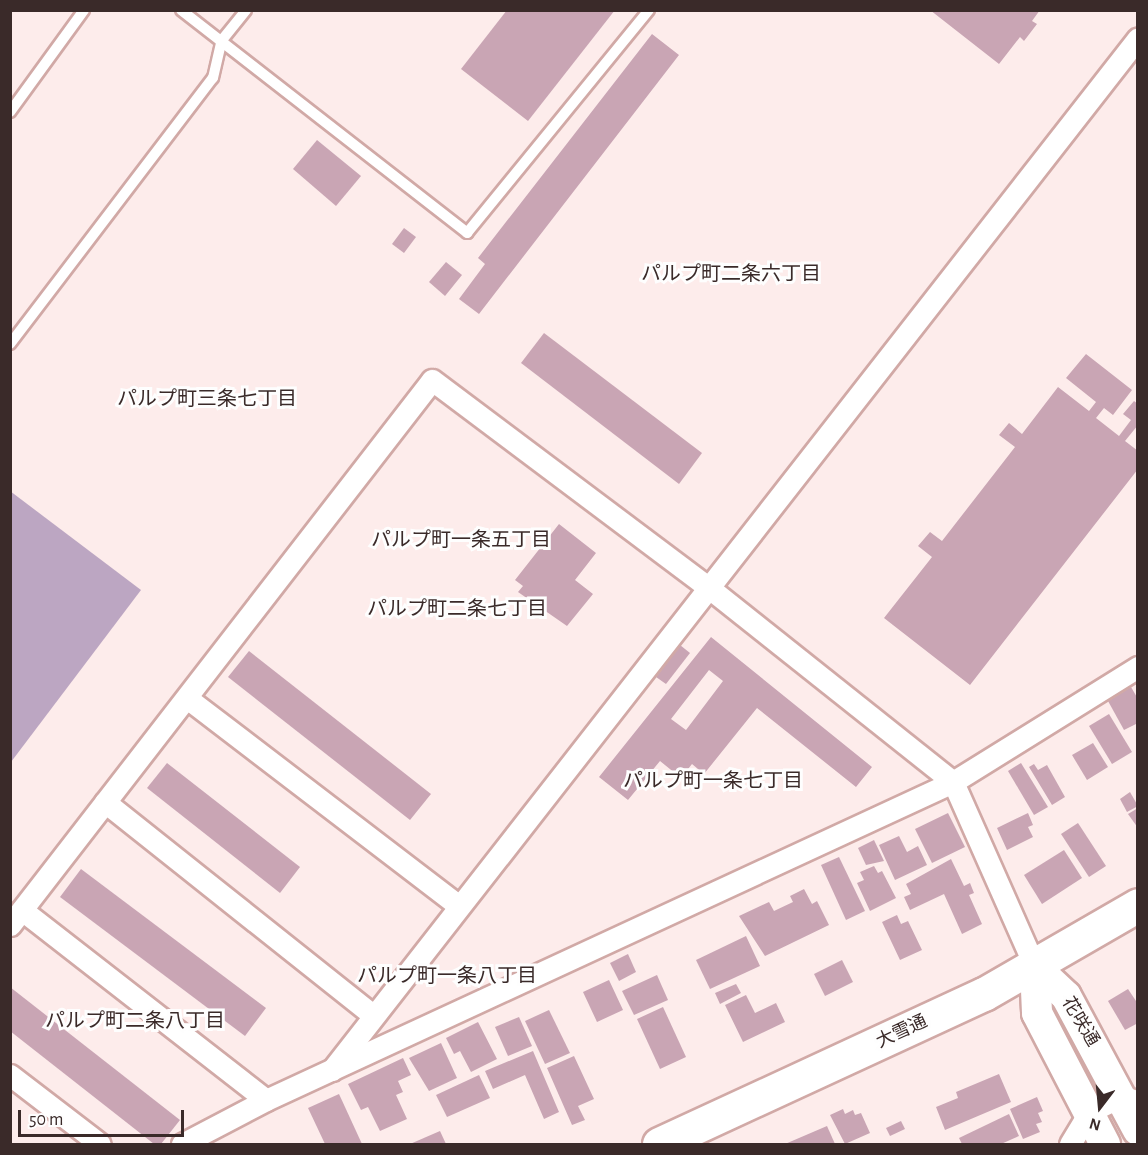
<!DOCTYPE html>
<html>
<head>
<meta charset="utf-8">
<style>
	body { margin:0 }
	#map { position:relative; width:1148px; height:1155px; overflow:hidden; background:#fdeceb; font-family:"Alegreya Sans","Noto Sans JP",sans-serif }
	div>[style] { position:absolute }
	.water>* { inset:0; background:#bca6c2 }
	.building>* { inset:0; background:#c9a5b4 }
	.roads { filter:drop-shadow(2px 0 #d1a9a6) drop-shadow(-2px 0 #d1a9a6) drop-shadow(0 2px #d1a9a6) drop-shadow(0 -2px #d1a9a6) }
	.lane>* { height:10px; margin:-5px; padding:0 5px; transform-origin:5px; border-radius:5px; background:#fff }
	.street>* { height:21px; margin:-10.5px; padding:0 10.5px; transform-origin:10.5px; border-radius:10.5px; background:#fff }
	.secondary>* { height:30px; margin:-15px; padding:0 15px; transform-origin:15px; border-radius:15px; background:#fff }
	.highway>* { height:33px; margin:-16.5px; padding:0 16.5px; transform-origin:16.5px; border-radius:16.5px; background:#fff }
	span { translate:-50% -50%; white-space:nowrap; text-align:center; line-height:1.15; -webkit-text-stroke:6px #fefefe; paint-order:stroke }
	.street-label { font-size:18px; color:#3a2a29 }
	.neighbourhood-label { font-size:20px; color:#3a2a29 }
	.frame { position:absolute; inset:0; border:12px solid #3a2a29; pointer-events:none }
	.north { position:absolute; left:1070px; top:1077px; width:60px; height:60px; -webkit-text-stroke:4px #fefefe; paint-order:stroke; rotate:196deg; font-size:16px; font-weight:700; line-height:24px; text-align:center; color:#3a2a29 }
	.north::after { content:''; display:block; margin:auto; width:21px; height:27px; background:#3a2a29; clip-path:polygon(50% 0,100% 100%,50% 72%,0 100%) }
	.scale { position:absolute; left:18px; top:1110px; width:166px; height:27px; box-sizing:border-box; border:3px solid #3a2a29; border-top:0; padding-left:8px; font-size:18px; line-height:21px; white-space:nowrap; color:#3a2a29; -webkit-text-stroke:4px #fefefe; paint-order:stroke }
</style>
</head>
<body>
<div id="map">
	<div class="water">
		<div style="clip-path:polygon(10px 491px,141px 590px,11px 762px,10px 762px)"></div>
	</div>
	<div class="building">
		<div style="clip-path:polygon(507px 10px,615px 10px,528px 121px,461px 69px)"></div>
		<div style="clip-path:polygon(930px 10px,1040px 10px,1032px 21px,1037px 24px,1024px 41px,1020px 37px,999px 64px)"></div>
		<div style="clip-path:polygon(652px 34px,679px 55px,479px 314px,459px 299px,485px 264px,478px 258px)"></div>
		<div style="clip-path:polygon(317px 140px,361px 176px,336px 206px,293px 169px)"></div>
		<div style="clip-path:polygon(404px 228px,416px 237px,404px 253px,392px 244px)"></div>
		<div style="clip-path:polygon(446px 262px,462px 275px,445px 296px,429px 282px)"></div>
		<div style="clip-path:polygon(544px 333px,702px 453px,679px 484px,521px 363px)"></div>
		<div style="clip-path:polygon(1086px 354px,1132px 390px,1113px 415px,1104px 408px,1096px 418px,1119px 436px,1131px 420px,1123px 414px,1134px 401px,1138px 404px,1138px 425px,1125px 441px,1138px 451px,1138px 469px,970px 685px,884px 618px,932px 557px,918px 546px,930px 532px,942px 541px,1015px 447px,999px 435px,1009px 423px,1022px 434px,1058px 387px,1089px 411px,1096px 402px,1066px 378px)"></div>
		<div style="clip-path:polygon(559px 524px,596px 553px,575px 580px,593px 594px,567px 626px,518px 592px,523px 586px,515px 580px)"></div>
		<div style="clip-path:polygon(evenodd,711px 637px,872px 767px,856px 787px,757px 708px,704px 774px,692px 764px,681px 778px,660px 761px,628px 800px,599px 777px,711px 637px,709px 670px,723px 681px,686px 730px,671px 719px,709px 670px)"></div>
		<div style="clip-path:polygon(680px 645px,690px 653px,666px 684px,656px 677px)"></div>
		<div style="clip-path:polygon(249px 651px,431px 794px,410px 820px,228px 677px)"></div>
		<div style="clip-path:polygon(1131px 687px,1138px 699px,1138px 723px,1124px 730px,1108px 701px)"></div>
		<div style="clip-path:polygon(1109px 714px,1132px 752px,1112px 764px,1089px 726px)"></div>
		<div style="clip-path:polygon(1093px 743px,1108px 767px,1087px 780px,1072px 755px)"></div>
		<div style="clip-path:polygon(167px 763px,300px 867px,280px 893px,147px 788px)"></div>
		<div style="clip-path:polygon(1021px 763px,1048px 807px,1034px 815px,1008px 771px)"></div>
		<div style="clip-path:polygon(1034px 764px,1038px 770px,1047px 765px,1065px 797px,1052px 805px,1029px 767px)"></div>
		<div style="clip-path:polygon(1130px 792px,1138px 806px,1127px 812px,1120px 799px)"></div>
		<div style="clip-path:polygon(1138px 808px,1138px 828px,1128px 814px)"></div>
		<div style="clip-path:polygon(948px 813px,965px 847px,932px 863px,915px 829px)"></div>
		<div style="clip-path:polygon(1028px 813px,1033px 825px,1028px 827px,1033px 837px,1007px 850px,997px 828px)"></div>
		<div style="clip-path:polygon(1078px 823px,1106px 866px,1089px 877px,1061px 834px)"></div>
		<div style="clip-path:polygon(899px 836px,907px 852px,918px 846px,927px 865px,895px 880px,879px 845px)"></div>
		<div style="clip-path:polygon(874px 840px,884px 861px,866px 865px,858px 848px)"></div>
		<div style="clip-path:polygon(1064px 850px,1082px 878px,1042px 904px,1024px 875px)"></div>
		<div style="clip-path:polygon(839px 857px,865px 911px,846px 920px,821px 865px)"></div>
		<div style="clip-path:polygon(951px 859px,964px 886px,970px 883px,974px 893px,969px 895px,982px 924px,962px 934px,944px 894px,910px 910px,904px 897px,911px 894px,906px 884px)"></div>
		<div style="clip-path:polygon(874px 866px,878px 873px,882px 871px,896px 898px,870px 911px,857px 883px,864px 880px,860px 872px)"></div>
		<div style="clip-path:polygon(81px 869px,266px 1008px,245px 1036px,60px 897px)"></div>
		<div style="clip-path:polygon(804px 889px,812px 904px,817px 901px,829px 925px,765px 956px,739px 916px,769px 902px,774px 911px,793px 902px,790px 896px)"></div>
		<div style="clip-path:polygon(897px 915px,901px 924px,908px 921px,922px 950px,900px 960px,882px 922px)"></div>
		<div style="clip-path:polygon(746px 936px,760px 966px,710px 989px,696px 960px)"></div>
		<div style="clip-path:polygon(628px 954px,636px 972px,619px 981px,610px 963px)"></div>
		<div style="clip-path:polygon(842px 960px,853px 982px,825px 996px,814px 974px)"></div>
		<div style="clip-path:polygon(657px 975px,668px 1000px,634px 1015px,622px 991px)"></div>
		<div style="clip-path:polygon(609px 980px,623px 1010px,597px 1022px,583px 992px)"></div>
		<div style="clip-path:polygon(736px 984px,741px 993px,720px 1004px,715px 993px)"></div>
		<div style="clip-path:polygon(10px 987px,180px 1120px,161px 1144px,154px 1144px,10px 1031px)"></div>
		<div style="clip-path:polygon(1128px 989px,1138px 1004px,1138px 1023px,1125px 1030px,1108px 1001px)"></div>
		<div style="clip-path:polygon(746px 995px,755px 1013px,776px 1003px,785px 1022px,743px 1042px,725px 1005px)"></div>
		<div style="clip-path:polygon(663px 1007px,686px 1057px,660px 1069px,637px 1019px)"></div>
		<div style="clip-path:polygon(549px 1010px,570px 1053px,545px 1064px,525px 1021px)"></div>
		<div style="clip-path:polygon(519px 1017px,532px 1046px,508px 1056px,495px 1027px)"></div>
		<div style="clip-path:polygon(478px 1022px,497px 1059px,471px 1072px,460px 1051px,454px 1054px,446px 1038px)"></div>
		<div style="clip-path:polygon(441px 1043px,457px 1078px,429px 1091px,409px 1058px)"></div>
		<div style="clip-path:polygon(533px 1051px,559px 1112px,544px 1119px,525px 1075px,493px 1089px,485px 1071px)"></div>
		<div style="clip-path:polygon(574px 1056px,594px 1099px,578px 1106px,585px 1120px,572px 1125px,547px 1068px)"></div>
		<div style="clip-path:polygon(403px 1058px,411px 1075px,398px 1081px,403px 1092px,396px 1095px,407px 1119px,380px 1131px,368px 1107px,361px 1110px,348px 1084px)"></div>
		<div style="clip-path:polygon(999px 1074px,1011px 1102px,945px 1130px,936px 1107px,958px 1098px,956px 1092px)"></div>
		<div style="clip-path:polygon(479px 1075px,490px 1098px,447px 1117px,436px 1095px)"></div>
		<div style="clip-path:polygon(339px 1094px,362px 1144px,325px 1144px,308px 1108px)"></div>
		<div style="clip-path:polygon(1037px 1097px,1043px 1111px,1038px 1113px,1042px 1122px,1036px 1124px,1040px 1132px,1023px 1139px,1010px 1109px)"></div>
		<div style="clip-path:polygon(843px 1109px,845px 1114px,853px 1110px,855px 1115px,861px 1113px,870px 1133px,845px 1144px,830px 1115px)"></div>
		<div style="clip-path:polygon(1009px 1114px,1019px 1136px,1001px 1144px,962px 1144px,959px 1138px)"></div>
		<div style="clip-path:polygon(901px 1121px,905px 1129px,890px 1136px,886px 1128px)"></div>
		<div style="clip-path:polygon(827px 1126px,835px 1144px,785px 1144px)"></div>
		<div style="clip-path:polygon(440px 1131px,446px 1144px,410px 1144px)"></div>
	</div>
	<div class="roads">
		<div class="lane">
			<div style="left:181px;top:10px;width:363px;rotate:37.9deg"></div>
			<div style="left:467px;top:233px;width:288px;rotate:-50.8deg"></div>
			<div style="left:10px;top:112px;width:126px;rotate:-54deg"></div>
			<div style="left:10px;top:344px;width:335px;rotate:-52.7deg"></div>
			<div style="left:213px;top:78px;width:39px;rotate:-77deg"></div>
			<div style="left:222px;top:40px;width:38px;rotate:-51deg"></div>
		</div>
		<div class="street">
			<div style="left:187px;top:698px;width:341px;rotate:37.4deg"></div>
			<div style="left:105px;top:802px;width:342px;rotate:38.5deg"></div>
			<div style="left:22px;top:910px;width:309px;rotate:37.9deg"></div>
			<div style="left:10px;top:925px;width:689px;rotate:-52.25deg"></div>
			<div style="left:432px;top:380px;width:345px;rotate:36.9deg"></div>
			<div style="left:708px;top:587px;width:313px;rotate:38.5deg"></div>
			<div style="left:953px;top:782px;width:202px;rotate:66.1deg"></div>
			<div style="left:332px;top:1070px;width:1309px;rotate:-52.01deg"></div>
			<div style="left:10px;top:1075px;width:113px;rotate:37.5deg"></div>
			<div style="left:182px;top:1144px;width:95px;rotate:-27.6deg"></div>
			<div style="left:266px;top:1100px;width:757px;rotate:-24.84deg"></div>
			<div style="left:953px;top:782px;width:218px;rotate:-31.9deg"></div>
			<div style="left:1070px;top:1144px;width:37px;rotate:-59deg"></div>
			<div style="left:1089px;top:1112px;width:37px;rotate:-26deg"></div>
			<div style="left:1122px;top:1096px;width:12px;rotate:20deg"></div>
		</div>
		<div class="secondary">
			<div style="left:1035px;top:967px;width:46px;rotate:87.5deg"></div>
			<div style="left:1037px;top:1013px;width:148px;rotate:62.6deg"></div>
			<div style="left:1035px;top:967px;width:42px;rotate:43.1deg"></div>
			<div style="left:1066px;top:996px;width:152px;rotate:61.8deg"></div>
		</div>
		<div class="highway">
			<div style="left:659px;top:1144px;width:358px;rotate:-24.8deg"></div>
			<div style="left:984px;top:994px;width:178px;rotate:-30deg"></div>
		</div>
	</div>
	<div class="street-label">
		<span style="left:1080px;top:1022px;rotate:59deg">花咲通</span>
		<span style="left:902px;top:1032px;rotate:-25deg">大雪通</span>
	</div>
	<div class="neighbourhood-label">
		<span style="left:731px;top:274px">パルプ町二条六丁目</span>
		<span style="left:207px;top:399px">パルプ町三条七丁目</span>
		<span style="left:461px;top:540px">パルプ町一条五丁目</span>
		<span style="left:457px;top:609px">パルプ町二条七丁目</span>
		<span style="left:713px;top:781px">パルプ町一条七丁目</span>
		<span style="left:447px;top:976px">パルプ町一条八丁目</span>
		<span style="left:135px;top:1021px">パルプ町二条八丁目</span>
	</div>
	<div class="frame"></div>
	<div class="north">N</div>
	<div class="scale">50 m</div>
</div>
</body>
</html>
